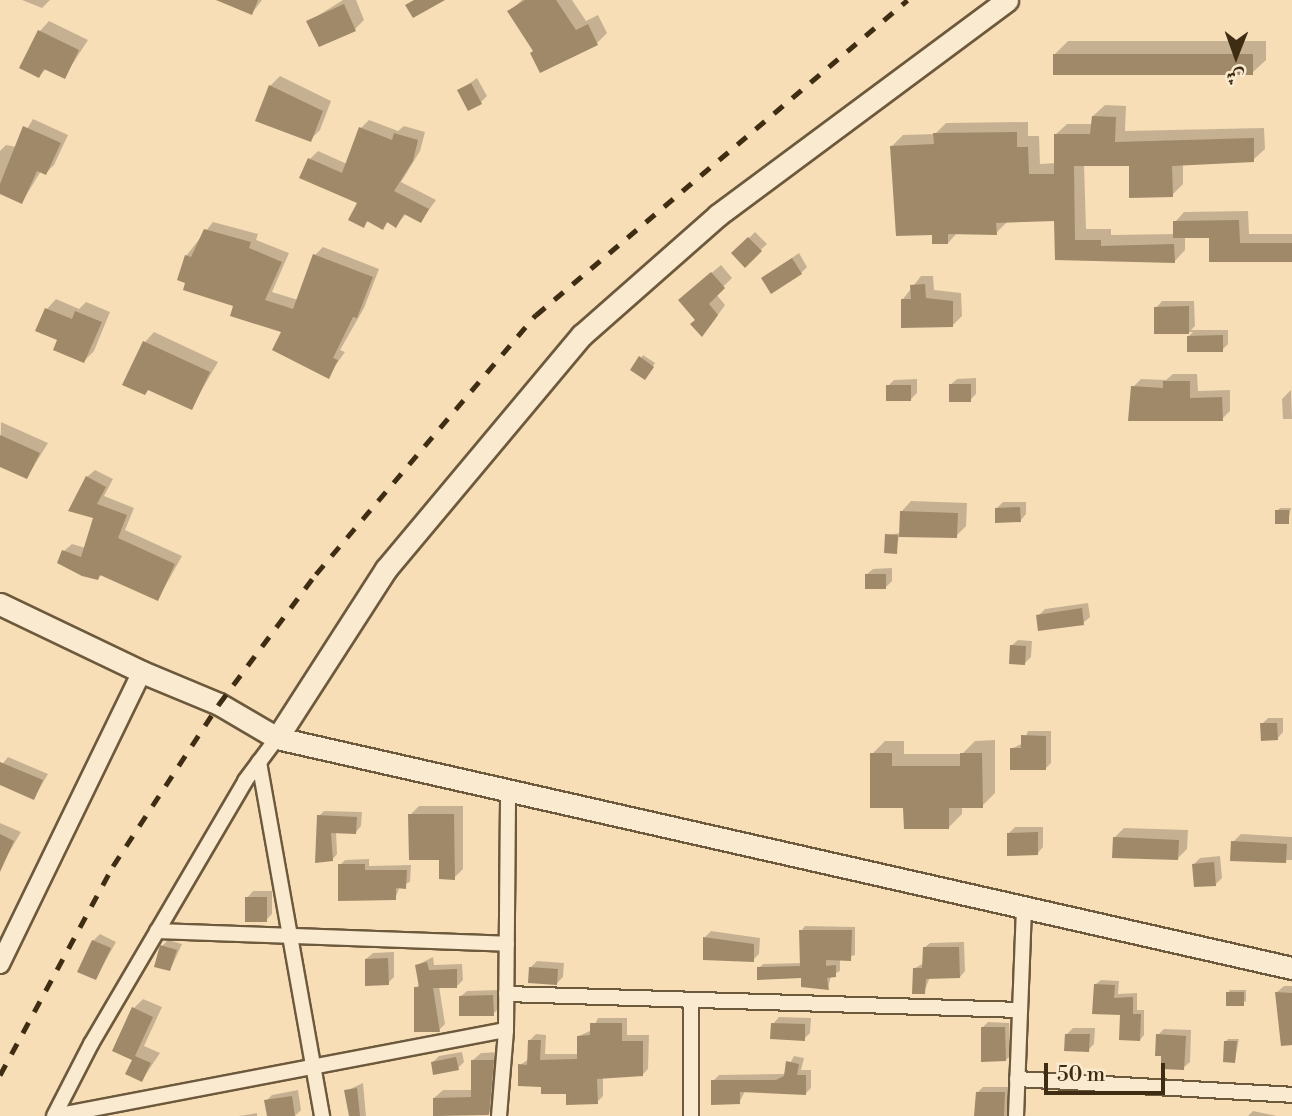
<!DOCTYPE html>
<html>
<head>
<meta charset="utf-8">
<style>
	body { margin:0 }
	#map { position:relative; width:1292px; height:1116px; overflow:hidden; background:#f7deb7; font-family:"Libre Bodoni",Amiri,serif }
	div>[style] { position:absolute }
	.shadow>* { inset:0; background:#0003 }
	.building>* { inset:0; background:#9f8968 }
	.roads { filter:drop-shadow(2px 0 #6d593c) drop-shadow(-2px 0 #6d593c) drop-shadow(0 2px #6d593c) drop-shadow(0 -2px #6d593c) }
	.minor>* { height:14px; margin:-7px; padding:0 7px; transform-origin:7px; border-radius:7px; background:#faead0 }
	.tertiary>* { height:18px; margin:-9px; padding:0 9px; transform-origin:9px; border-radius:9px; background:#faead0 }
	.secondary>* { height:21px; margin:-10.5px; padding:0 10.5px; transform-origin:10.5px; border-radius:10.5px; background:#faead0 }
	.rail>* { height:5px; margin-top:-2.5px; transform-origin:0; background:repeating-linear-gradient(90deg,#3f2d13 0 12px,transparent 0 24px) }
	span { translate:-50% -50%; white-space:nowrap; text-align:center; line-height:1.15; -webkit-text-stroke:5px #faead0; paint-order:stroke }
	.north { position:absolute; left:1201px; top:21px; width:70px; height:70px; -webkit-text-stroke:5px #faead0; paint-order:stroke; rotate:181deg; font-size:19px; font-weight:700; line-height:28px; text-align:center; color:#3f2d13 }
	.north::after { content:''; display:block; margin:auto; width:24px; height:32px; background:#3f2d13; clip-path:polygon(50% 0,100% 100%,50% 72%,0 100%) }
	.scale { position:absolute; left:1044px; top:1063px; width:121px; height:32px; box-sizing:border-box; border:4px solid #3f2d13; border-top:0; padding-left:9px; font-size:21px; line-height:24px; white-space:nowrap; color:#3f2d13; -webkit-text-stroke:5px #faead0; paint-order:stroke }
</style>
</head>
<body>
<div id="map">
	<div class="shadow">
		<div style="clip-path:polygon(22px 0,50px 0,42px 8px)"></div>
		<div style="clip-path:polygon(231px 0,262px 0,252px 13px)"></div>
		<div style="clip-path:polygon(343px 0,356px 0,364px 20px,355px 29px,309px 21px)"></div>
		<div style="clip-path:polygon(572px 0,586px 21px,598px 15px,607px 33px,597px 43px,541px 71px,535px 50px,510px 11px,522px 0)"></div>
		<div style="clip-path:polygon(49px 21px,88px 40px,64px 77px,47px 68px,39px 76px,40px 31px)"></div>
		<div style="clip-path:polygon(1068px 41px,1266px 41px,1266px 60px,1252px 73px,1054px 55px)"></div>
		<div style="clip-path:polygon(280px 76px,331px 101px,320px 130px,310px 140px,270px 86px)"></div>
		<div style="clip-path:polygon(477px 78px,487px 96px,481px 102px,459px 91px)"></div>
		<div style="clip-path:polygon(1105px 105px,1126px 106px,1125px 131px,1264px 128px,1265px 149px,1253px 160px,1183px 164px,1183px 184px,1172px 195px,1130px 164px,1084px 164px,1086px 229px,1111px 229px,1111px 235px,1175px 234px,1175px 222px,1184px 212px,1248px 211px,1249px 234px,1292px 234px,1292px 261px,1211px 236px,1185px 237px,1185px 250px,1174px 262px,1056px 259px,1056px 220px,1008px 221px,996px 233px,958px 232px,948px 243px,934px 234px,892px 146px,903px 135px,935px 134px,946px 123px,1028px 122px,1028px 136px,1039px 136px,1040px 164px,1056px 163px,1055px 135px,1067px 124px,1093px 124px,1093px 116px)"></div>
		<div style="clip-path:polygon(33px 119px,68px 135px,54px 165px,46px 173px,41px 171px,22px 202px,0 189px,0 151px,6px 145px,16px 147px)"></div>
		<div style="clip-path:polygon(369px 120px,398px 131px,404px 126px,425px 132px,420px 151px,401px 182px,436px 200px,421px 221px,407px 213px,396px 225px,389px 221px,382px 228px,369px 220px,363px 226px,359px 202px,310px 159px,318px 151px,347px 164px,361px 128px)"></div>
		<div style="clip-path:polygon(213px 222px,258px 234px,256px 240px,289px 253px,272px 292px,298px 300px,315px 255px,323px 247px,379px 269px,364px 308px,340px 350px,345px 352px,328px 376px,284px 331px,235px 305px,186px 256px)"></div>
		<div style="clip-path:polygon(755px 232px,767px 244px,745px 265px,734px 253px)"></div>
		<div style="clip-path:polygon(799px 253px,807px 267px,801px 273px,763px 278px)"></div>
		<div style="clip-path:polygon(721px 265px,732px 278px,716px 294px,725px 305px,710px 326px,697px 320px,689px 292px)"></div>
		<div style="clip-path:polygon(921px 276px,933px 276px,934px 290px,961px 293px,962px 316px,953px 325px,903px 299px)"></div>
		<div style="clip-path:polygon(56px 299px,79px 309px,86px 302px,110px 312px,94px 351px,84px 361px,59px 340px,47px 309px)"></div>
		<div style="clip-path:polygon(1162px 301px,1194px 301px,1195px 326px,1191px 330px,1228px 330px,1228px 344px,1222px 350px,1189px 336px,1193px 332px,1156px 333px,1156px 308px)"></div>
		<div style="clip-path:polygon(154px 332px,218px 362px,191px 408px,150px 388px,145px 393px,125px 384px,145px 342px)"></div>
		<div style="clip-path:polygon(643px 355px,655px 363px,647px 375px,641px 358px)"></div>
		<div style="clip-path:polygon(1173px 374px,1197px 374px,1198px 391px,1230px 390px,1230px 411px,1222px 419px,1133px 387px,1141px 379px,1166px 380px)"></div>
		<div style="clip-path:polygon(976px 378px,976px 394px,970px 400px,950px 385px,957px 379px)"></div>
		<div style="clip-path:polygon(917px 379px,917px 393px,910px 400px,888px 386px,894px 380px)"></div>
		<div style="clip-path:polygon(1291px 390px,1292px 419px,1283px 419px,1282px 399px)"></div>
		<div style="clip-path:polygon(1px 422px,48px 443px,27px 477px,0 465px)"></div>
		<div style="clip-path:polygon(95px 470px,113px 479px,104px 496px,134px 508px,125px 530px,182px 556px,158px 599px,102px 574px,98px 578px,64px 551px,72px 544px,86px 548px,95px 517px,87px 477px)"></div>
		<div style="clip-path:polygon(911px 501px,967px 503px,966px 526px,956px 536px,899px 536px,896px 552px,886px 535px,901px 533px,902px 511px)"></div>
		<div style="clip-path:polygon(1003px 502px,1026px 502px,1026px 514px,1020px 521px,997px 508px)"></div>
		<div style="clip-path:polygon(1280px 508px,1291px 508px,1288px 522px,1277px 511px)"></div>
		<div style="clip-path:polygon(892px 568px,892px 581px,886px 587px,866px 575px,873px 569px)"></div>
		<div style="clip-path:polygon(1088px 603px,1090px 617px,1083px 623px,1038px 616px,1045px 609px)"></div>
		<div style="clip-path:polygon(1018px 640px,1032px 641px,1031px 657px,1025px 663px,1011px 646px)"></div>
		<div style="clip-path:polygon(1268px 718px,1283px 718px,1283px 732px,1277px 739px,1262px 724px)"></div>
		<div style="clip-path:polygon(1028px 731px,1051px 731px,1051px 763px,1046px 768px,1011px 749px,1023px 743px)"></div>
		<div style="clip-path:polygon(995px 740px,995px 793px,982px 806px,962px 806px,962px 814px,948px 828px,905px 807px,872px 754px,885px 741px,904px 741px,904px 754px,962px 754px,975px 741px)"></div>
		<div style="clip-path:polygon(8px 757px,48px 774px,34px 798px,0 784px,0 767px)"></div>
		<div style="clip-path:polygon(419px 806px,463px 806px,463px 869px,454px 878px,410px 815px)"></div>
		<div style="clip-path:polygon(324px 811px,362px 812px,361px 826px,356px 832px,336px 831px,337px 854px,332px 860px,319px 816px)"></div>
		<div style="clip-path:polygon(0 823px,21px 832px,4px 861px,0 859px)"></div>
		<div style="clip-path:polygon(1015px 827px,1043px 827px,1043px 847px,1037px 854px,1009px 833px)"></div>
		<div style="clip-path:polygon(1124px 828px,1188px 830px,1187px 849px,1178px 858px,1114px 838px)"></div>
		<div style="clip-path:polygon(1241px 834px,1292px 837px,1292px 860px,1232px 859px,1233px 842px)"></div>
		<div style="clip-path:polygon(1220px 856px,1222px 878px,1216px 884px,1194px 864px,1200px 858px)"></div>
		<div style="clip-path:polygon(369px 859px,369px 866px,411px 865px,410px 882px,400px 886px,395px 899px,340px 865px,345px 860px)"></div>
		<div style="clip-path:polygon(253px 891px,272px 891px,272px 914px,266px 920px,247px 898px)"></div>
		<div style="clip-path:polygon(805px 926px,855px 927px,855px 955px,840px 959px,840px 971px,831px 976px,828px 988px,802px 977px,759px 968px,763px 964px,802px 963px,801px 931px)"></div>
		<div style="clip-path:polygon(711px 931px,760px 938px,759px 954px,753px 960px,705px 937px)"></div>
		<div style="clip-path:polygon(100px 934px,116px 942px,96px 978px,93px 941px)"></div>
		<div style="clip-path:polygon(168px 940px,182px 944px,170px 970px,162px 946px)"></div>
		<div style="clip-path:polygon(964px 942px,965px 971px,960px 977px,930px 977px,924px 992px,915px 968px,924px 963px,924px 948px,930px 943px)"></div>
		<div style="clip-path:polygon(394px 952px,394px 977px,388px 983px,366px 959px,373px 953px)"></div>
		<div style="clip-path:polygon(433px 957px,434px 965px,462px 964px,463px 980px,457px 986px,439px 986px,445px 1024px,439px 1030px,416px 988px,420px 983px,417px 965px)"></div>
		<div style="clip-path:polygon(537px 961px,564px 963px,563px 977px,557px 983px,531px 967px)"></div>
		<div style="clip-path:polygon(1101px 980px,1119px 981px,1118px 994px,1137px 993px,1137px 1010px,1144px 1010px,1144px 1035px,1140px 1040px,1096px 984px)"></div>
		<div style="clip-path:polygon(1284px 986px,1292px 986px,1292px 1031px,1276px 993px)"></div>
		<div style="clip-path:polygon(499px 990px,499px 1008px,493px 1014px,460px 997px,467px 991px)"></div>
		<div style="clip-path:polygon(1230px 990px,1246px 990px,1246px 1002px,1228px 993px)"></div>
		<div style="clip-path:polygon(143px 999px,162px 1007px,144px 1046px,160px 1053px,142px 1080px,134px 1059px,134px 1008px)"></div>
		<div style="clip-path:polygon(779px 1017px,811px 1018px,810px 1033px,804px 1039px,773px 1024px)"></div>
		<div style="clip-path:polygon(598px 1018px,627px 1018px,627px 1035px,649px 1035px,648px 1069px,642px 1075px,603px 1077px,603px 1096px,597px 1102px,543px 1085px,520px 1065px,529px 1059px,530px 1040px,536px 1034px,546px 1035px,545px 1054px,579px 1054px,579px 1036px,592px 1030px)"></div>
		<div style="clip-path:polygon(988px 1022px,1009px 1023px,1011px 1055px,1006px 1060px,983px 1027px)"></div>
		<div style="clip-path:polygon(1073px 1028px,1095px 1028px,1094px 1044px,1088px 1050px,1066px 1035px)"></div>
		<div style="clip-path:polygon(1164px 1029px,1191px 1030px,1190px 1062px,1183px 1068px,1163px 1055px,1158px 1035px)"></div>
		<div style="clip-path:polygon(1228px 1039px,1239px 1039px,1235px 1061px,1226px 1041px)"></div>
		<div style="clip-path:polygon(462px 1052px,464px 1062px,458px 1068px,433px 1062px,439px 1056px)"></div>
		<div style="clip-path:polygon(501px 1052px,497px 1104px,489px 1113px,435px 1116px,434px 1098px,443px 1090px,472px 1090px,472px 1061px,481px 1053px)"></div>
		<div style="clip-path:polygon(794px 1056px,804px 1058px,801px 1070px,811px 1070px,811px 1088px,805px 1094px,745px 1091px,739px 1103px,713px 1081px,719px 1075px,784px 1074px)"></div>
		<div style="clip-path:polygon(363px 1083px,366px 1116px,351px 1116px,346px 1091px)"></div>
		<div style="clip-path:polygon(983px 1087px,1009px 1087px,1008px 1116px,976px 1116px,977px 1093px)"></div>
		<div style="clip-path:polygon(298px 1090px,301px 1110px,295px 1116px,268px 1116px,266px 1101px,272px 1095px)"></div>
		<div style="clip-path:polygon(1253px 1111px,1277px 1116px,1229px 1116px,1248px 1116px)"></div>
		<div style="clip-path:polygon(257px 1113px,257px 1116px,239px 1116px)"></div>
	</div>
	<div class="building">
		<div style="clip-path:polygon(216px 0,258px 0,252px 15px)"></div>
		<div style="clip-path:polygon(414px 0,445px 0,413px 18px,405px 5px)"></div>
		<div style="clip-path:polygon(525px 0,556px 0,576px 30px,588px 24px,598px 45px,540px 73px,530px 53px,533px 51px,507px 11px)"></div>
		<div style="clip-path:polygon(344px 4px,356px 31px,319px 47px,306px 21px)"></div>
		<div style="clip-path:polygon(38px 30px,79px 50px,65px 79px,44px 69px,39px 78px,19px 68px)"></div>
		<div style="clip-path:polygon(1053px 54px,1253px 54px,1253px 75px,1053px 75px)"></div>
		<div style="clip-path:polygon(471px 83px,482px 104px,468px 111px,457px 90px)"></div>
		<div style="clip-path:polygon(269px 85px,323px 111px,311px 142px,255px 121px)"></div>
		<div style="clip-path:polygon(1092px 116px,1116px 117px,1115px 142px,1254px 138px,1254px 162px,1172px 166px,1173px 197px,1129px 198px,1129px 166px,1074px 166px,1075px 240px,1101px 240px,1101px 246px,1174px 244px,1175px 263px,1055px 260px,1054px 221px,996px 223px,997px 235px,948px 234px,948px 244px,932px 244px,932px 235px,896px 236px,890px 146px,934px 144px,933px 133px,1017px 132px,1017px 147px,1028px 147px,1029px 174px,1054px 174px,1054px 134px,1090px 134px)"></div>
		<div style="clip-path:polygon(23px 126px,61px 143px,46px 175px,37px 171px,22px 204px,0 194px,0 184px)"></div>
		<div style="clip-path:polygon(359px 127px,392px 140px,394px 133px,418px 140px,413px 161px,394px 191px,429px 209px,421px 223px,404px 214px,396px 228px,387px 222px,383px 230px,367px 221px,364px 228px,348px 220px,357px 203px,299px 178px,308px 158px,342px 173px)"></div>
		<div style="clip-path:polygon(1239px 220px,1240px 243px,1292px 243px,1292px 262px,1209px 262px,1209px 238px,1173px 238px,1173px 221px)"></div>
		<div style="clip-path:polygon(204px 229px,251px 242px,249px 248px,282px 262px,265px 300px,293px 309px,313px 254px,373px 277px,357px 318px,353px 317px,333px 358px,338px 360px,329px 379px,272px 350px,281px 332px,230px 316px,233px 306px,183px 290px,185px 283px,177px 280px,185px 255px,191px 257px)"></div>
		<div style="clip-path:polygon(748px 237px,762px 251px,745px 268px,731px 253px)"></div>
		<div style="clip-path:polygon(792px 258px,802px 274px,771px 294px,761px 278px)"></div>
		<div style="clip-path:polygon(711px 272px,725px 288px,709px 304px,718px 315px,702px 337px,690px 324px,695px 320px,678px 300px)"></div>
		<div style="clip-path:polygon(925px 284px,926px 298px,953px 301px,953px 327px,901px 328px,901px 299px,911px 299px,910px 285px)"></div>
		<div style="clip-path:polygon(1189px 306px,1189px 334px,1154px 334px,1154px 307px)"></div>
		<div style="clip-path:polygon(45px 308px,72px 319px,75px 311px,102px 322px,84px 363px,53px 350px,57px 340px,35px 331px)"></div>
		<div style="clip-path:polygon(1223px 335px,1223px 352px,1187px 352px,1187px 336px)"></div>
		<div style="clip-path:polygon(143px 341px,210px 372px,192px 410px,148px 390px,145px 395px,122px 385px)"></div>
		<div style="clip-path:polygon(639px 356px,654px 367px,645px 380px,630px 370px)"></div>
		<div style="clip-path:polygon(1163px 381px,1190px 381px,1190px 398px,1222px 397px,1223px 421px,1128px 421px,1131px 386px,1163px 388px)"></div>
		<div style="clip-path:polygon(949px 384px,971px 384px,971px 402px,949px 402px)"></div>
		<div style="clip-path:polygon(886px 385px,911px 385px,911px 401px,886px 401px)"></div>
		<div style="clip-path:polygon(0 435px,40px 453px,27px 479px,0 467px)"></div>
		<div style="clip-path:polygon(86px 476px,106px 487px,97px 504px,127px 515px,118px 538px,175px 564px,158px 601px,100px 575px,98px 580px,82px 576px,57px 563px,62px 550px,81px 557px,93px 518px,68px 511px)"></div>
		<div style="clip-path:polygon(1020px 507px,1021px 522px,995px 523px,995px 508px)"></div>
		<div style="clip-path:polygon(1275px 510px,1289px 510px,1289px 524px,1275px 524px)"></div>
		<div style="clip-path:polygon(900px 511px,958px 513px,957px 538px,899px 537px)"></div>
		<div style="clip-path:polygon(885px 534px,898px 535px,897px 554px,884px 553px)"></div>
		<div style="clip-path:polygon(865px 574px,886px 574px,886px 589px,865px 589px)"></div>
		<div style="clip-path:polygon(1082px 608px,1084px 625px,1038px 631px,1036px 615px)"></div>
		<div style="clip-path:polygon(1010px 645px,1026px 646px,1025px 665px,1009px 664px)"></div>
		<div style="clip-path:polygon(1260px 723px,1277px 723px,1278px 740px,1261px 741px)"></div>
		<div style="clip-path:polygon(1021px 735px,1046px 736px,1046px 770px,1010px 770px,1010px 748px,1021px 748px)"></div>
		<div style="clip-path:polygon(870px 753px,892px 753px,892px 766px,960px 766px,960px 753px,982px 753px,983px 808px,949px 808px,949px 829px,904px 829px,903px 808px,870px 808px)"></div>
		<div style="clip-path:polygon(0 762px,43px 780px,34px 800px,0 785px)"></div>
		<div style="clip-path:polygon(408px 814px,454px 814px,455px 880px,439px 879px,439px 860px,409px 860px)"></div>
		<div style="clip-path:polygon(317px 815px,357px 817px,356px 834px,331px 833px,333px 861px,315px 863px)"></div>
		<div style="clip-path:polygon(1038px 832px,1038px 855px,1007px 856px,1007px 833px)"></div>
		<div style="clip-path:polygon(0 834px,14px 841px,0 872px)"></div>
		<div style="clip-path:polygon(1113px 837px,1179px 840px,1178px 860px,1112px 858px)"></div>
		<div style="clip-path:polygon(1231px 841px,1287px 844px,1286px 863px,1230px 861px)"></div>
		<div style="clip-path:polygon(1214px 862px,1216px 886px,1194px 887px,1192px 864px)"></div>
		<div style="clip-path:polygon(338px 864px,365px 864px,365px 870px,407px 870px,406px 889px,396px 888px,396px 900px,338px 901px)"></div>
		<div style="clip-path:polygon(245px 897px,267px 897px,267px 922px,245px 922px)"></div>
		<div style="clip-path:polygon(799px 930px,852px 930px,851px 961px,826px 960px,826px 966px,836px 965px,836px 977px,827px 978px,829px 990px,801px 987px,801px 978px,757px 980px,757px 967px,800px 966px)"></div>
		<div style="clip-path:polygon(703px 937px,754px 944px,754px 962px,703px 960px)"></div>
		<div style="clip-path:polygon(92px 940px,111px 948px,96px 980px,77px 972px)"></div>
		<div style="clip-path:polygon(160px 945px,177px 950px,170px 971px,154px 967px)"></div>
		<div style="clip-path:polygon(923px 947px,959px 947px,960px 978px,926px 979px,925px 994px,912px 994px,913px 968px,922px 968px)"></div>
		<div style="clip-path:polygon(388px 958px,389px 985px,365px 986px,365px 959px)"></div>
		<div style="clip-path:polygon(427px 962px,429px 970px,457px 969px,457px 988px,433px 988px,440px 1032px,414px 1032px,414px 987px,419px 987px,415px 965px)"></div>
		<div style="clip-path:polygon(529px 967px,558px 969px,557px 985px,528px 983px)"></div>
		<div style="clip-path:polygon(1094px 984px,1115px 985px,1114px 998px,1133px 997px,1133px 1014px,1141px 1014px,1140px 1041px,1119px 1040px,1120px 1015px,1092px 1014px)"></div>
		<div style="clip-path:polygon(1226px 992px,1244px 992px,1244px 1006px,1226px 1006px)"></div>
		<div style="clip-path:polygon(1275px 992px,1292px 993px,1292px 1045px,1281px 1046px)"></div>
		<div style="clip-path:polygon(493px 995px,494px 1016px,459px 1016px,459px 996px)"></div>
		<div style="clip-path:polygon(132px 1007px,153px 1017px,135px 1056px,151px 1063px,142px 1082px,125px 1074px,132px 1060px,112px 1051px)"></div>
		<div style="clip-path:polygon(590px 1023px,622px 1023px,622px 1041px,643px 1041px,643px 1076px,597px 1079px,598px 1104px,566px 1105px,566px 1094px,541px 1094px,541px 1087px,518px 1086px,518px 1064px,527px 1065px,528px 1040px,541px 1040px,540px 1060px,577px 1059px,577px 1036px,590px 1035px)"></div>
		<div style="clip-path:polygon(771px 1023px,805px 1024px,805px 1041px,770px 1039px)"></div>
		<div style="clip-path:polygon(981px 1027px,1005px 1027px,1006px 1061px,981px 1062px)"></div>
		<div style="clip-path:polygon(1065px 1034px,1090px 1034px,1089px 1052px,1064px 1051px)"></div>
		<div style="clip-path:polygon(1156px 1034px,1186px 1036px,1184px 1070px,1161px 1069px,1161px 1056px,1155px 1056px)"></div>
		<div style="clip-path:polygon(1224px 1041px,1237px 1041px,1235px 1063px,1223px 1062px)"></div>
		<div style="clip-path:polygon(456px 1057px,459px 1070px,433px 1075px,431px 1062px)"></div>
		<div style="clip-path:polygon(471px 1060px,494px 1060px,489px 1115px,433px 1116px,433px 1098px,471px 1097px)"></div>
		<div style="clip-path:polygon(786px 1061px,799px 1064px,797px 1075px,806px 1075px,806px 1095px,740px 1092px,740px 1104px,711px 1105px,711px 1080px,776px 1080px,784px 1076px)"></div>
		<div style="clip-path:polygon(357px 1088px,360px 1116px,349px 1116px,344px 1090px)"></div>
		<div style="clip-path:polygon(976px 1092px,1005px 1092px,1004px 1116px,974px 1116px)"></div>
		<div style="clip-path:polygon(292px 1096px,295px 1116px,267px 1116px,264px 1100px)"></div>
	</div>
	<div class="roads">
		<div class="minor">
			<div style="left:259px;top:762px;width:360px;rotate:79.9deg"></div>
			<div style="left:157px;top:931px;width:350px;rotate:2.1deg"></div>
			<div style="left:506px;top:994px;width:514px;rotate:1.78deg"></div>
			<div style="left:691px;top:1000px;width:116px;rotate:90deg"></div>
			<div style="left:1017px;top:1079px;width:275px;rotate:3.3deg"></div>
			<div style="left:54px;top:1116px;width:81px;rotate:-62.8deg"></div>
			<div style="left:91px;top:1044px;width:305px;rotate:-59.6deg"></div>
			<div style="left:245px;top:781px;width:54px;rotate:-53.3deg"></div>
			<div style="left:55px;top:1116px;width:459px;rotate:-10.8deg"></div>
			<div style="left:499px;top:1116px;width:86px;rotate:-85.3deg"></div>
			<div style="left:506px;top:1030px;width:239px;rotate:-89.5deg"></div>
			<div style="left:1016px;top:1116px;width:207px;rotate:-87.8deg"></div>
		</div>
		<div class="tertiary">
			<div style="left:0;top:964px;width:325px;rotate:-64.1deg"></div>
		</div>
		<div class="secondary">
			<div style="left:0;top:604px;width:157px;rotate:25.6deg"></div>
			<div style="left:142px;top:672px;width:83px;rotate:22.6deg"></div>
			<div style="left:219px;top:704px;width:67px;rotate:30.4deg"></div>
			<div style="left:277px;top:738px;width:1041px;rotate:12.77deg"></div>
			<div style="left:277px;top:738px;width:201px;rotate:-57.2deg"></div>
			<div style="left:386px;top:569px;width:305px;rotate:-50.1deg"></div>
			<div style="left:582px;top:335px;width:181px;rotate:-41.4deg"></div>
			<div style="left:718px;top:215px;width:360px;rotate:-36.6deg"></div>
		</div>
	</div>
	<div class="rail">
		<div style="left:0;top:1075px;width:238px;rotate:-61.6deg"></div>
		<div style="left:113px;top:866px;width:194px;rotate:-56.8deg"></div>
		<div style="left:219px;top:704px;width:162px;rotate:-53.3deg"></div>
		<div style="left:316px;top:574px;width:340px;rotate:-49.7deg"></div>
		<div style="left:536px;top:315px;width:487px;rotate:-40.3deg"></div>
	</div>
	<div class="north">ش</div>
	<div class="scale">50 m</div>
</div>
</body>
</html>
